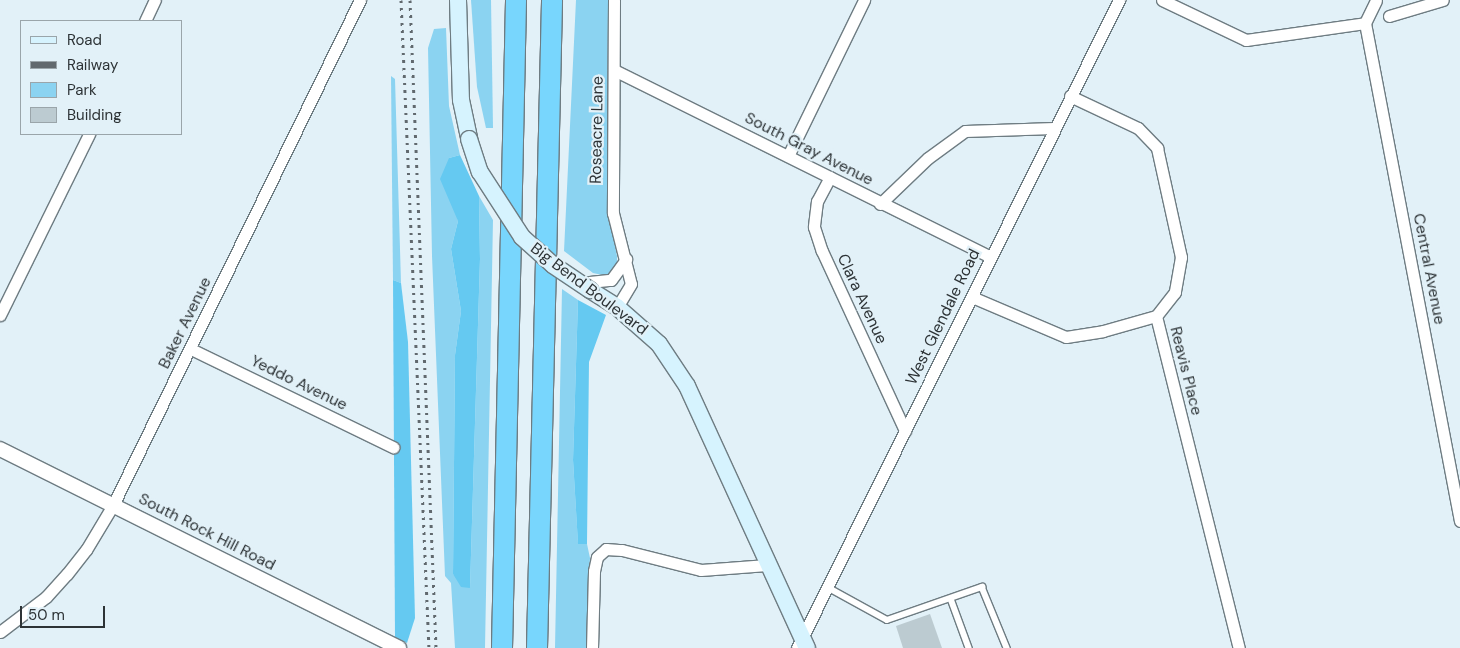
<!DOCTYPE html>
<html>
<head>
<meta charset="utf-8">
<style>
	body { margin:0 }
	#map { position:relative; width:1460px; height:648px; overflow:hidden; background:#e2f1f8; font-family:"DM Sans",sans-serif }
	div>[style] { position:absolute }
	.green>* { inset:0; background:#8bd3f1 }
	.forest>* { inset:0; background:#65c9f1 }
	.building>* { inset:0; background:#bccbd1 }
	.roads { filter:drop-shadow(1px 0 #6e7c82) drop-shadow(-1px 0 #6e7c82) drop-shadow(0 1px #6e7c82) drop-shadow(0 -1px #6e7c82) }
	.service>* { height:5.5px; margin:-2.75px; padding:0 2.75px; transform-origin:2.75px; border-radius:2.75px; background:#fff }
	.minor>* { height:11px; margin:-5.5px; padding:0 5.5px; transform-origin:5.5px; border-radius:5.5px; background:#fff }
	.tertiary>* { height:14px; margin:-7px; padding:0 7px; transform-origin:7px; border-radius:7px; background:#fff }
	.secondary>* { height:16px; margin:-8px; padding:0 8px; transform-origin:8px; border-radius:8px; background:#d6f3fe }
	.motorway>* { height:20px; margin:-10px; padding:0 10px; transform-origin:10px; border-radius:10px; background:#78d6fd }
	.rail>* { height:3px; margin-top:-1.5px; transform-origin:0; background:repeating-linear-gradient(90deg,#61696e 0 2.5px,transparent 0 7.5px) }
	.bridges { filter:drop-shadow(1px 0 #6e7c82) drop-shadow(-1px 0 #6e7c82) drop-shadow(0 1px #6e7c82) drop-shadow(0 -1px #6e7c82) }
	.secondary-bridge>* { height:16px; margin:-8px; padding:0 8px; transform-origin:8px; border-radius:8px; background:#d6f3fe }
	span { translate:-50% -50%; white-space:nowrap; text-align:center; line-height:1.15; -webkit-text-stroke:4.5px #e2f1f8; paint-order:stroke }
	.street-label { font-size:16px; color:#2d3336 }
	.legend { position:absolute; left:20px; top:20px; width:162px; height:115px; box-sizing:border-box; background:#e2f1f8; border:1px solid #9aa5aa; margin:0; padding:6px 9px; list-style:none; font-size:15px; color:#2d3336 }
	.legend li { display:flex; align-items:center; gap:10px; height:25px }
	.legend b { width:25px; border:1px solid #9aa5aa }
	.scale { position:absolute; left:20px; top:606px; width:85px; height:22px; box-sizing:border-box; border:2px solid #2d3336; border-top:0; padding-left:6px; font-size:15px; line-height:18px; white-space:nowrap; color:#2d3336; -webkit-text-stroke:4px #e2f1f8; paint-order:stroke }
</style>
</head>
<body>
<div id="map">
	<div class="green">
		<div style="clip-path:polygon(471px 0,491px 0,493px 128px,486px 128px,477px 87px)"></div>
		<div style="clip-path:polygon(576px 0,608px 0,607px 205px,617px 256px,617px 266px,607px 276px,593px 273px,564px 251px)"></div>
		<div style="clip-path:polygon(446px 28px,449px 106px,460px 155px,449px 158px,458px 221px,451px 249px,461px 311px,455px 355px,453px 574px,470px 588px,480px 259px,479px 196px,493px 220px,485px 648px,455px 648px,451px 583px,445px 576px,432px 256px,428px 48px,434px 29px)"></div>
		<div style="clip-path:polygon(391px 76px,395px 79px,401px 283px,393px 280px)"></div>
		<div style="clip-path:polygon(562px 289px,578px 300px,573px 460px,578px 543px,587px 544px,590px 558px,586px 648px,555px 648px)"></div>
	</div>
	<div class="forest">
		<div style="clip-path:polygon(460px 155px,479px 196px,480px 259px,470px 588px,461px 587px,453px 574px,455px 355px,461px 311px,451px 249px,458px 221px,440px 179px,449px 158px)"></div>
		<div style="clip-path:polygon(393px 280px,401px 283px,408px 342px,415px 618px,407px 643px,395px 637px)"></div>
		<div style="clip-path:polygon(578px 300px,606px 315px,589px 362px,587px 544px,578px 544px,573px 460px)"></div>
	</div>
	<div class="building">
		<div style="clip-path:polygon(930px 614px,942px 648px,903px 648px,896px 626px)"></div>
	</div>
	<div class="roads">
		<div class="service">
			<div style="left:827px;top:587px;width:68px;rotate:28.8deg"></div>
			<div style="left:887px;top:620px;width:101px;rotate:-19.2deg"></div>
			<div style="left:982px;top:587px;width:66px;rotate:67.7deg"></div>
			<div style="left:951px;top:599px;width:52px;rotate:69.8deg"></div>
		</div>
		<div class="minor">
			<div style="left:614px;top:0;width:213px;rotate:90.3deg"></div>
			<div style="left:613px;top:213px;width:73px;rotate:75.8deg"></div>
			<div style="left:631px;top:284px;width:27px;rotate:121deg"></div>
			<div style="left:1162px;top:0;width:93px;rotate:25.5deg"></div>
			<div style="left:1246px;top:40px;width:120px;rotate:-8.1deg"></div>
			<div style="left:1389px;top:16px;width:56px;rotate:-16.5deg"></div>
			<div style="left:145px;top:21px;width:23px;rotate:-65deg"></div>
			<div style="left:1365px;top:23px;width:507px;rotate:79.2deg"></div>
			<div style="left:1365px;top:23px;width:25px;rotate:-64deg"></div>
			<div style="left:614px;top:70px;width:420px;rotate:26.4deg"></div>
			<div style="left:1070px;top:96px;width:75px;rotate:25.2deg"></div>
			<div style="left:1138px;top:128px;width:28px;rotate:46deg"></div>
			<div style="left:1157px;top:148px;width:112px;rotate:77.6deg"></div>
			<div style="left:1181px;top:257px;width:36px;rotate:100deg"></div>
			<div style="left:1175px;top:292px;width:31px;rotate:128deg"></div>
			<div style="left:1156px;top:316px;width:342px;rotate:76deg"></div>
			<div style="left:788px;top:156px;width:174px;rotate:-64deg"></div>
			<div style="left:830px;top:177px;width:27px;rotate:118deg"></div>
			<div style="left:817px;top:201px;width:26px;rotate:97deg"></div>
			<div style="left:814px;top:227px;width:25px;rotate:72deg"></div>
			<div style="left:822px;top:251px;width:198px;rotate:65.2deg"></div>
			<div style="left:880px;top:204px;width:66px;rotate:-43.8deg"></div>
			<div style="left:928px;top:158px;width:46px;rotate:-36.1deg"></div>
			<div style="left:965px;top:131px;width:89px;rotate:-1.9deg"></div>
			<div style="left:580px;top:283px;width:31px;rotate:-6deg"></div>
			<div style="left:611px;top:280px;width:26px;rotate:-54deg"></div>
			<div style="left:972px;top:297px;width:102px;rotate:23.1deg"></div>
			<div style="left:1066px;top:337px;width:37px;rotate:-9deg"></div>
			<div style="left:1103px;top:331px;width:55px;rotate:-15.8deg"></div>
			<div style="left:0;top:315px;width:202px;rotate:-63.8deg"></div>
			<div style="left:191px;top:349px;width:225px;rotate:25.9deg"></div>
			<div style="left:0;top:632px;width:58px;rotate:-37.3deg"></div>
			<div style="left:46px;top:597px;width:31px;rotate:-48deg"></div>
			<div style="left:67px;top:574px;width:31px;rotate:-52deg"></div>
			<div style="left:86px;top:550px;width:52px;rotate:-59deg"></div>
			<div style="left:113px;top:505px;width:562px;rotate:-63.94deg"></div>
			<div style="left:592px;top:648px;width:77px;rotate:-88.5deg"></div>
			<div style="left:594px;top:571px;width:14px;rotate:-78deg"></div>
			<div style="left:597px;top:557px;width:12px;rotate:-42deg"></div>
			<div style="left:606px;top:549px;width:16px;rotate:4deg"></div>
			<div style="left:622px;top:550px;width:81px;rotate:14.2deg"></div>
			<div style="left:701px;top:570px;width:66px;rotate:-4.3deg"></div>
			<div style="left:797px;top:648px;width:724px;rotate:-63.58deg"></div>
		</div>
		<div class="tertiary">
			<div style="left:0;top:449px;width:446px;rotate:26.5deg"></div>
		</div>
		<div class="secondary">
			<div style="left:458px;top:0;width:100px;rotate:88.3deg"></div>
			<div style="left:461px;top:100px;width:40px;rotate:78deg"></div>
			<div style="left:590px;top:290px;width:32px;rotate:32deg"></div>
			<div style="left:617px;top:307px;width:56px;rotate:41.4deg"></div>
			<div style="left:659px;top:344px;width:50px;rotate:56.3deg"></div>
			<div style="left:687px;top:386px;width:288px;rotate:65.4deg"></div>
		</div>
		<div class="motorway">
			<div style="left:502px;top:648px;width:648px;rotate:-88.76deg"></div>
			<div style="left:537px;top:648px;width:648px;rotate:-88.67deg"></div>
		</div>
	</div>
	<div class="rail">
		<div style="left:401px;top:0;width:649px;rotate:87.53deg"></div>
		<div style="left:410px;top:0;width:649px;rotate:87.7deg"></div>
	</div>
	<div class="bridges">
		<div class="secondary-bridge">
			<div style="left:469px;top:139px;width:35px;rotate:72deg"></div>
			<div style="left:480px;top:172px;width:77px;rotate:57.1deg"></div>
			<div style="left:522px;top:237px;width:42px;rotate:42.1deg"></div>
			<div style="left:553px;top:265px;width:45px;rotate:34deg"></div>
		</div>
	</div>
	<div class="street-label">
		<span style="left:597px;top:130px;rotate:-89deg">Roseacre Lane</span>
		<span style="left:809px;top:149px;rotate:27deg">South Gray Avenue</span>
		<span style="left:1429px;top:269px;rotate:79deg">Central Avenue</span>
		<span style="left:589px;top:289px;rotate:37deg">Big Bend Boulevard</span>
		<span style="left:862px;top:299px;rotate:65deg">Clara Avenue</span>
		<span style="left:943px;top:317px;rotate:-64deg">West Glendale Road</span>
		<span style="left:185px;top:323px;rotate:-64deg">Baker Avenue</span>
		<span style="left:1186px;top:371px;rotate:76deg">Reavis Place</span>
		<span style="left:299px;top:383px;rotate:26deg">Yeddo Avenue</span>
		<span style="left:207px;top:532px;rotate:27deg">South Rock Hill Road</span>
	</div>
	<ul class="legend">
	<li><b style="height:6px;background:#d6f3fe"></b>Road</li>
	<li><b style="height:6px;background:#61696e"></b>Railway</li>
	<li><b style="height:14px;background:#8bd3f1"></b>Park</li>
	<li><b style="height:14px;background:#bccbd1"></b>Building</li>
	</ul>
	<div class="scale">50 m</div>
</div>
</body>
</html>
